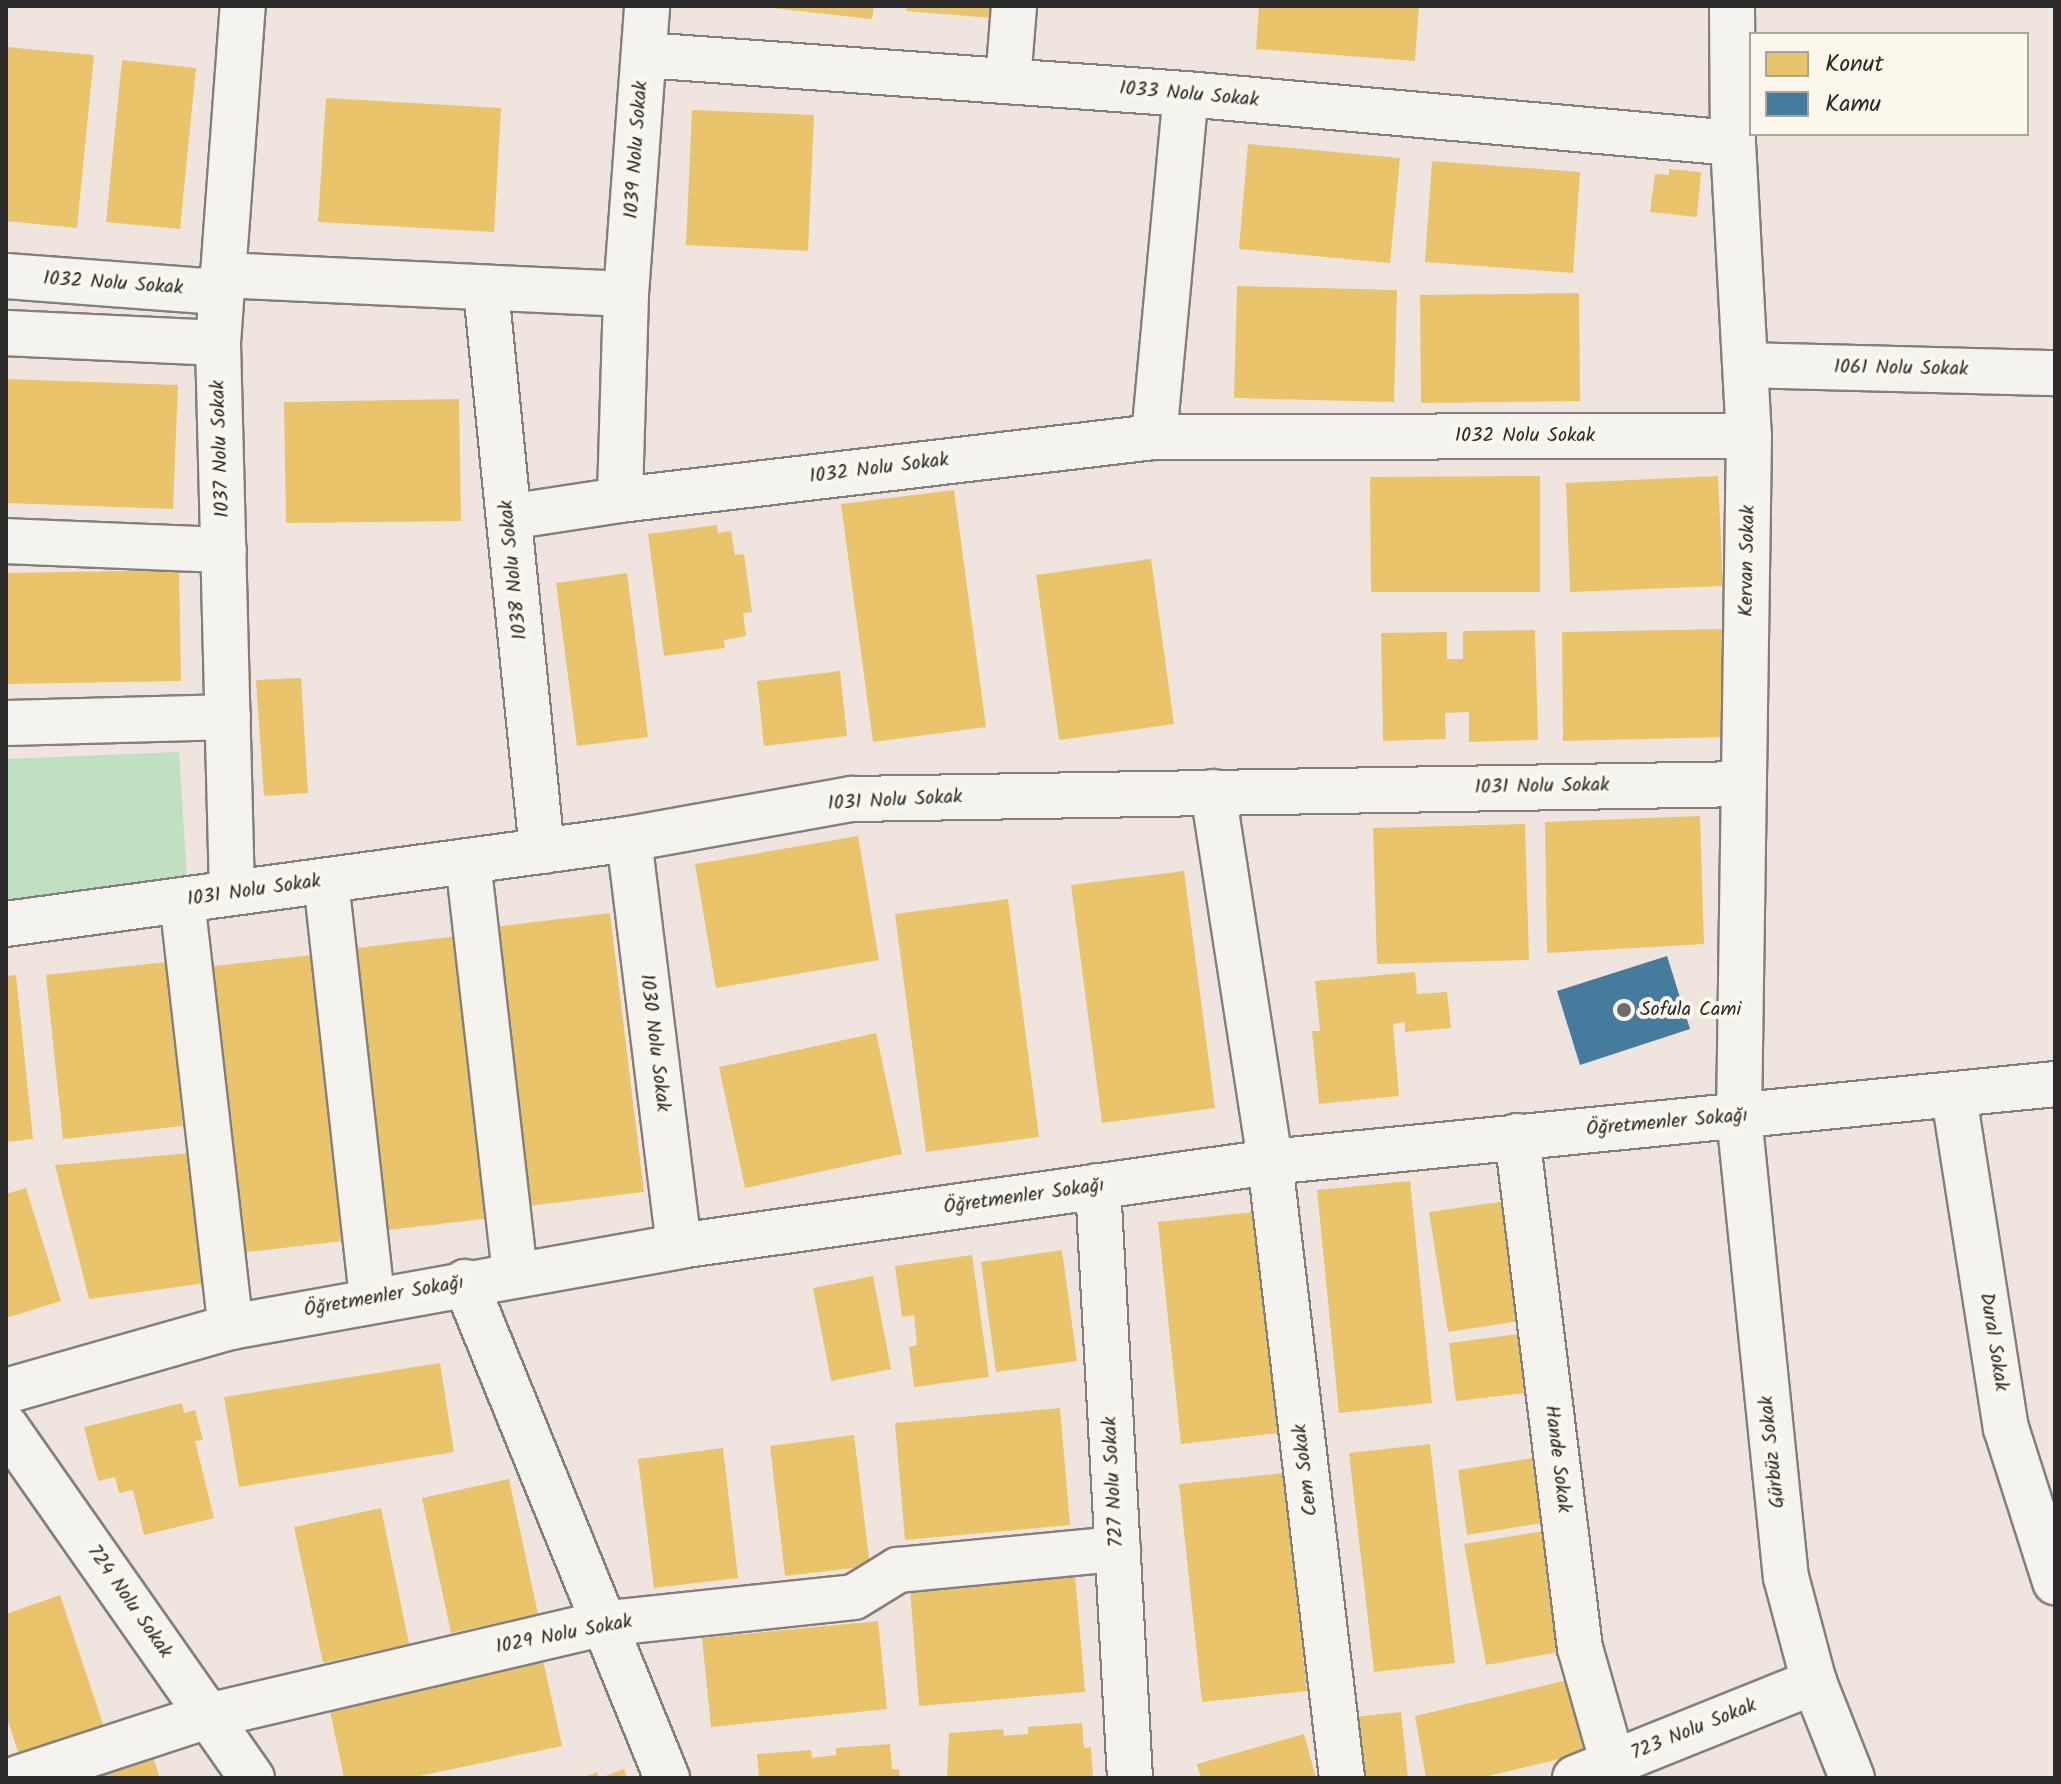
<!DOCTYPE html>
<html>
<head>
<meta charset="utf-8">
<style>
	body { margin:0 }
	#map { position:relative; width:2061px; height:1784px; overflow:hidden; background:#f0e5de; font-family:Kalam,sans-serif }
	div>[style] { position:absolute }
	.green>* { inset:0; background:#c0e1c1 }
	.homes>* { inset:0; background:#e9c46a }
	.public>* { inset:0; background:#457b9d }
	.roads { filter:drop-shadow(2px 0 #847f7c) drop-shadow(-2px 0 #847f7c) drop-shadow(0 2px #847f7c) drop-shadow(0 -2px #847f7c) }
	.minor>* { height:44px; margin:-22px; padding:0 22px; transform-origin:22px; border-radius:22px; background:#f5f3ee }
	.dots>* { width:22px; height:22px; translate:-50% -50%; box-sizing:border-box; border:4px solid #fbf7ec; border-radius:50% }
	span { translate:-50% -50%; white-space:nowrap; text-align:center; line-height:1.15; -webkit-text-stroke:8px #fbf7ec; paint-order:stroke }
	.street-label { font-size:20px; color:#2b2b2b }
	.poi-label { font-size:20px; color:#2b2b2b }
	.left { translate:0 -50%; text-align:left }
	.frame { position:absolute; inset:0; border:8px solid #2b2b2b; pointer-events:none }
	.legend { position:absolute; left:1749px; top:32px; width:280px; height:104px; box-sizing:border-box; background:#fbf7ec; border:2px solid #a8a59f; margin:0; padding:10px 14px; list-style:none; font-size:24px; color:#2b2b2b }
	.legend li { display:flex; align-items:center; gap:16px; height:40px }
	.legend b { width:40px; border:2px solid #a8a59f }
</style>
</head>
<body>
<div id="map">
	<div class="green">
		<div style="clip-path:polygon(179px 752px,187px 878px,6px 901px,6px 759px)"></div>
	</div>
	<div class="homes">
		<div style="clip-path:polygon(753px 6px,874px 6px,872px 19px)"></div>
		<div style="clip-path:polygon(907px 6px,1005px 6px,1004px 19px,906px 11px)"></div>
		<div style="clip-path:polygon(1259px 6px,1419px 6px,1415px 61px,1256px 49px)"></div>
		<div style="clip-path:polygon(6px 47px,94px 55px,77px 228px,6px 221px)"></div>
		<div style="clip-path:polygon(122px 60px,196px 68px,180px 229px,106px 222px)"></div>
		<div style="clip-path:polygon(326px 98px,501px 108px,494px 232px,318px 222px)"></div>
		<div style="clip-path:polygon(692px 110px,814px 115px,808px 251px,686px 245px)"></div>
		<div style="clip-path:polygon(1248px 144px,1400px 158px,1390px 263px,1239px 249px)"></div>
		<div style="clip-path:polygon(1432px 161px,1580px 172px,1573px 273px,1425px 262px)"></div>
		<div style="clip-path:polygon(1669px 169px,1701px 172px,1697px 217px,1650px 212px,1655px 174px,1669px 175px)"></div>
		<div style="clip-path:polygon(1237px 286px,1397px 290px,1394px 402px,1234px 398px)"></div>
		<div style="clip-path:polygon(1579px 293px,1580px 401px,1421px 403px,1420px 295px)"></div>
		<div style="clip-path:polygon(6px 379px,178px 385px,173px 509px,6px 503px)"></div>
		<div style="clip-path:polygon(459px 399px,461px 521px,286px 523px,284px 402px)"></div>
		<div style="clip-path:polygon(1540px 476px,1540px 592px,1371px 592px,1370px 477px)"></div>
		<div style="clip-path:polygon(1718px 476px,1723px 586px,1570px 592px,1566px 483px)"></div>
		<div style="clip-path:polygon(954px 490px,986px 727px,873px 742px,841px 504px)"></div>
		<div style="clip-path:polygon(717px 525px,718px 533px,731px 531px,735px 555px,744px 554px,752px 612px,743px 613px,746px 636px,724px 640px,725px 648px,664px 656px,648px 534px)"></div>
		<div style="clip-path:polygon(1151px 559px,1174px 724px,1059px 740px,1036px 575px)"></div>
		<div style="clip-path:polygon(179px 570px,181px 681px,6px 684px,6px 573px)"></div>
		<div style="clip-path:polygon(627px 573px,648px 737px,577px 746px,556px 583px)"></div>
		<div style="clip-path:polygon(1723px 629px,1725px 737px,1563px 741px,1562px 632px)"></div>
		<div style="clip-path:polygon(1535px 630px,1538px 740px,1469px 742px,1469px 712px,1445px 713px,1446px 739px,1383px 741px,1381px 633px,1447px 632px,1447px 659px,1463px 659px,1463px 631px)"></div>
		<div style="clip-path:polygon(840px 671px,847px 736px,764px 746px,757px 681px)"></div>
		<div style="clip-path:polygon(301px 678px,308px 793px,264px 796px,256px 680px)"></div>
		<div style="clip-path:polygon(1700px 816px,1704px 944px,1547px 953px,1545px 822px)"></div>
		<div style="clip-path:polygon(1525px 824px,1529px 960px,1377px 964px,1373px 828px)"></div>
		<div style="clip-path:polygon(858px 836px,879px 960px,716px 988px,695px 864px)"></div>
		<div style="clip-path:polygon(1184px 871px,1215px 1108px,1102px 1123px,1071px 885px)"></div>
		<div style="clip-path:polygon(1008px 899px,1039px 1137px,926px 1152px,895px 914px)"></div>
		<div style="clip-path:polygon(610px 913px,644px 1192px,528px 1206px,494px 927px)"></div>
		<div style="clip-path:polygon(458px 936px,491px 1218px,380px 1231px,348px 949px)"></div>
		<div style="clip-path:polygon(320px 954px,352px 1240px,238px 1253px,206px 967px)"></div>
		<div style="clip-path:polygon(166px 962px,183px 1126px,63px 1139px,46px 975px)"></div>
		<div style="clip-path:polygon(1415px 972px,1417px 994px,1447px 992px,1451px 1028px,1405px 1032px,1405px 1022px,1393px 1024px,1399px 1096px,1319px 1104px,1312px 1031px,1320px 1031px,1315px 981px)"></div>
		<div style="clip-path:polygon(16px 975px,33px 1139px,6px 1142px,6px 976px)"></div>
		<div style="clip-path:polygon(876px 1033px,902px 1154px,745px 1188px,719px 1067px)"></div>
		<div style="clip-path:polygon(190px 1153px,206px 1283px,89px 1299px,55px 1165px)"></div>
		<div style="clip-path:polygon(1410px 1181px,1432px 1403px,1339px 1413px,1317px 1190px)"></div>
		<div style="clip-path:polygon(26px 1188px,61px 1301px,6px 1318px,6px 1194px)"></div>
		<div style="clip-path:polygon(1506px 1201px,1526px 1320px,1448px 1332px,1429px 1212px)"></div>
		<div style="clip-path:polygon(1264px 1211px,1287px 1432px,1181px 1444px,1158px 1222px)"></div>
		<div style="clip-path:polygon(1062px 1250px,1077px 1361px,996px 1372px,981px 1262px)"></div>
		<div style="clip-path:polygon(972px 1255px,989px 1377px,914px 1387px,909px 1347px,917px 1345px,914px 1315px,902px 1317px,895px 1266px)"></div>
		<div style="clip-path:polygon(873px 1276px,891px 1369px,831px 1381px,813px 1288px)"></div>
		<div style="clip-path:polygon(1519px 1334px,1526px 1393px,1456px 1401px,1449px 1343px)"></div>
		<div style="clip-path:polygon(440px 1363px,454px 1452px,239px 1487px,224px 1397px)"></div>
		<div style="clip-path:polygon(182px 1403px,184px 1413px,195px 1410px,203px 1440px,195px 1441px,214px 1518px,144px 1535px,133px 1490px,119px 1493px,115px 1477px,98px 1481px,84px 1427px)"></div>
		<div style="clip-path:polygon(1060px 1408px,1070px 1525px,905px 1540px,895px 1423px)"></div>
		<div style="clip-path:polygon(854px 1435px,870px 1566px,785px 1576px,770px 1446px)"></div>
		<div style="clip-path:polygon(1430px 1444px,1455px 1663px,1374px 1672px,1349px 1453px)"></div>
		<div style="clip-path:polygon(723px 1448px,738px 1578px,654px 1588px,638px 1459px)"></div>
		<div style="clip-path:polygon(1532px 1458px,1542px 1523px,1467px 1535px,1458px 1470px)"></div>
		<div style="clip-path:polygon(1283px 1473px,1307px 1691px,1202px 1702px,1179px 1484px)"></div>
		<div style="clip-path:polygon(509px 1479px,538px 1614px,451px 1633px,422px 1498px)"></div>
		<div style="clip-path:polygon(381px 1508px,409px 1644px,323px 1663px,294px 1527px)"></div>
		<div style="clip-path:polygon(1544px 1531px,1565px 1651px,1486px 1665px,1464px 1544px)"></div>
		<div style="clip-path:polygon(1075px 1575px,1085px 1692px,919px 1706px,910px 1589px)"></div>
		<div style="clip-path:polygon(60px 1595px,104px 1727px,19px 1755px,6px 1715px,6px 1614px)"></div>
		<div style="clip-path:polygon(878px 1621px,887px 1709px,711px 1727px,702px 1638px)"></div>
		<div style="clip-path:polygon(543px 1660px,562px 1746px,410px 1778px,344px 1778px,329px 1706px)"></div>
		<div style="clip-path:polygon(1568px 1680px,1584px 1753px,1480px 1778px,1426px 1778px,1415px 1716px)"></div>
		<div style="clip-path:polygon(1401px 1712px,1408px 1778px,1351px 1778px,1344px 1718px)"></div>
		<div style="clip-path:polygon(1082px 1723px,1084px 1748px,1091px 1747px,1093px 1778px,947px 1778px,949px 1733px,1003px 1729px,1004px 1736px,1028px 1734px,1028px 1727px)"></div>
		<div style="clip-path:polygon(1304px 1734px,1316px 1778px,1201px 1778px,1197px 1764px)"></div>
		<div style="clip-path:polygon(890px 1744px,892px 1769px,899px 1769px,900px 1778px,759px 1778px,757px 1754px,811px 1750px,812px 1758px,836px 1755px,836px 1748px)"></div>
		<div style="clip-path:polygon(152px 1754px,160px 1778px,81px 1778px)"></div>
		<div style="clip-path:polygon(624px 1769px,627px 1778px,582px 1778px,597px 1772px,600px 1778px)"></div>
	</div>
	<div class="public">
		<div style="clip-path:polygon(1667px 956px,1690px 1029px,1580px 1065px,1557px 991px)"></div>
	</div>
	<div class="roads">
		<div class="minor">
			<div style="left:1732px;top:6px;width:137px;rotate:89.6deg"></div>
			<div style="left:1733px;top:143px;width:293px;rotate:86.9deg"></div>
			<div style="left:1749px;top:436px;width:680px;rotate:90.84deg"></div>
			<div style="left:1739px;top:1116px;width:463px;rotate:84.2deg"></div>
			<div style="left:1786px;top:1577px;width:109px;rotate:75.1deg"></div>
			<div style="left:1814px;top:1682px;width:103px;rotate:68.4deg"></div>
			<div style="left:644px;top:55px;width:543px;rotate:4.12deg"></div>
			<div style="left:1186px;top:94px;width:549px;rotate:5.12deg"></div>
			<div style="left:1008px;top:81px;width:75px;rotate:-85.4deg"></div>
			<div style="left:222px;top:275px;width:404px;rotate:2.7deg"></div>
			<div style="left:626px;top:294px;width:206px;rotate:91.7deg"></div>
			<div style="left:620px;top:500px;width:538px;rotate:-6.73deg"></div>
			<div style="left:1154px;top:437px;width:595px;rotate:-0.1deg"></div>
			<div style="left:6px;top:276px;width:216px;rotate:4.3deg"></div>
			<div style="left:486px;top:290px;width:564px;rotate:84.3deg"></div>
			<div style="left:626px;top:294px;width:289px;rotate:-85.8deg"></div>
			<div style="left:6px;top:333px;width:212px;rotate:2.7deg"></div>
			<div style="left:1746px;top:365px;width:309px;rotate:1.5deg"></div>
			<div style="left:1154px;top:437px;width:344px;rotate:-84.7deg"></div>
			<div style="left:509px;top:517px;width:112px;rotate:-8.7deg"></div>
			<div style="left:6px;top:541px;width:218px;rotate:2.4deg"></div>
			<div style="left:6px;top:723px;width:222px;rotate:-1.5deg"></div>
			<div style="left:1213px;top:792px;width:374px;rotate:81.2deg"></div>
			<div style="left:1270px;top:1162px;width:620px;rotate:83.33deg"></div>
			<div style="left:629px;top:839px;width:410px;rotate:83deg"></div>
			<div style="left:468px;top:861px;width:415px;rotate:83.5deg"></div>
			<div style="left:326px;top:881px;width:419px;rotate:83.7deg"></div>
			<div style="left:232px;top:893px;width:550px;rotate:-91.46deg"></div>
			<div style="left:218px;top:343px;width:338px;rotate:-85.8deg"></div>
			<div style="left:182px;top:900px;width:430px;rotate:83.5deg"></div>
			<div style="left:6px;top:924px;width:629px;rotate:-7.77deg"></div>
			<div style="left:629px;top:839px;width:227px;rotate:-10.2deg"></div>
			<div style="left:852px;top:799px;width:892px;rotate:-0.96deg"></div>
			<div style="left:1954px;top:1097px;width:335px;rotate:81.1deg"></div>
			<div style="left:2006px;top:1428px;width:162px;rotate:72.3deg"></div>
			<div style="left:1517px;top:1136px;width:516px;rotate:82.99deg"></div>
			<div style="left:1580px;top:1648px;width:135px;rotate:74.1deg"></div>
			<div style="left:1098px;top:1186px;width:593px;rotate:86.91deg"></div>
			<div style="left:465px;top:1282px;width:536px;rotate:67.84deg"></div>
			<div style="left:6px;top:1391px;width:234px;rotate:-15.9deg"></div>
			<div style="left:231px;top:1327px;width:455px;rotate:-10.2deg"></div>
			<div style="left:679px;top:1246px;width:597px;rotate:-8.09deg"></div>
			<div style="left:1270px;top:1162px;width:789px;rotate:-5.67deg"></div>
			<div style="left:6px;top:1427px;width:429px;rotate:55deg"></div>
			<div style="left:18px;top:1778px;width:200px;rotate:-18.1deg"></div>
			<div style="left:208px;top:1716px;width:404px;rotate:-13.2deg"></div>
			<div style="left:601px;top:1624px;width:254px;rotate:-6.1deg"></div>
			<div style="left:854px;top:1597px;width:52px;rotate:-31.5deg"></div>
			<div style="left:898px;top:1570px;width:221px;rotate:-5.5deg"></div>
			<div style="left:1575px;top:1778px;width:258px;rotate:-21.9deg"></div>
		</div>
	</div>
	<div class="dots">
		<div style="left:1624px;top:1010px;background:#706c6a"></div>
	</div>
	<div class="street-label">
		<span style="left:1189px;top:95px;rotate:5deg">1033 Nolu Sokak</span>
		<span style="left:637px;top:150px;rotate:-86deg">1039 Nolu Sokak</span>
		<span style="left:113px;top:284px;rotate:4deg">1032 Nolu Sokak</span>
		<span style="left:1901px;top:369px;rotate:1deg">1061 Nolu Sokak</span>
		<span style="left:1525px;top:436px">1032 Nolu Sokak</span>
		<span style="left:221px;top:449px;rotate:-92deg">1037 Nolu Sokak</span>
		<span style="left:879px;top:469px;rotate:-7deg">1032 Nolu Sokak</span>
		<span style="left:1748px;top:561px;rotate:-89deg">Kervan Sokak</span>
		<span style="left:514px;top:570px;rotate:-96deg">1038 Nolu Sokak</span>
		<span style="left:1542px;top:787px;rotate:-1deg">1031 Nolu Sokak</span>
		<span style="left:895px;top:801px;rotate:-3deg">1031 Nolu Sokak</span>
		<span style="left:254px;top:891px;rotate:-8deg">1031 Nolu Sokak</span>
		<span style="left:654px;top:1043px;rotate:83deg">1030 Nolu Sokak</span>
		<span style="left:1667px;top:1123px;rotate:-5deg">Öğretmenler Sokağı</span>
		<span style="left:1024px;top:1197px;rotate:-8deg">Öğretmenler Sokağı</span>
		<span style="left:384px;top:1297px;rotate:-10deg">Öğretmenler Sokağı</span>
		<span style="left:1993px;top:1342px;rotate:81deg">Dural Sokak</span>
		<span style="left:1773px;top:1452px;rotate:-96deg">Gürbüz Sokak</span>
		<span style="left:1557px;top:1459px;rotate:83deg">Hande Sokak</span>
		<span style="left:1306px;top:1470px;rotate:-97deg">Cem Sokak</span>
		<span style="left:1114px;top:1482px;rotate:-93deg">727 Nolu Sokak</span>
		<span style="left:129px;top:1602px;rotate:55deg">724 Nolu Sokak</span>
		<span style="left:564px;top:1635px;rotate:-11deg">1029 Nolu Sokak</span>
		<span style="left:1694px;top:1730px;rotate:-22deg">723 Nolu Sokak</span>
	</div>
	<div class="poi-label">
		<span class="left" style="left:1640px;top:1010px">Sofula Cami</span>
	</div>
	<div class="frame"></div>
	<ul class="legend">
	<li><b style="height:22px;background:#e9c46a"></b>Konut</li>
	<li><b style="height:22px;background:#457b9d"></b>Kamu</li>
	</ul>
</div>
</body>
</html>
